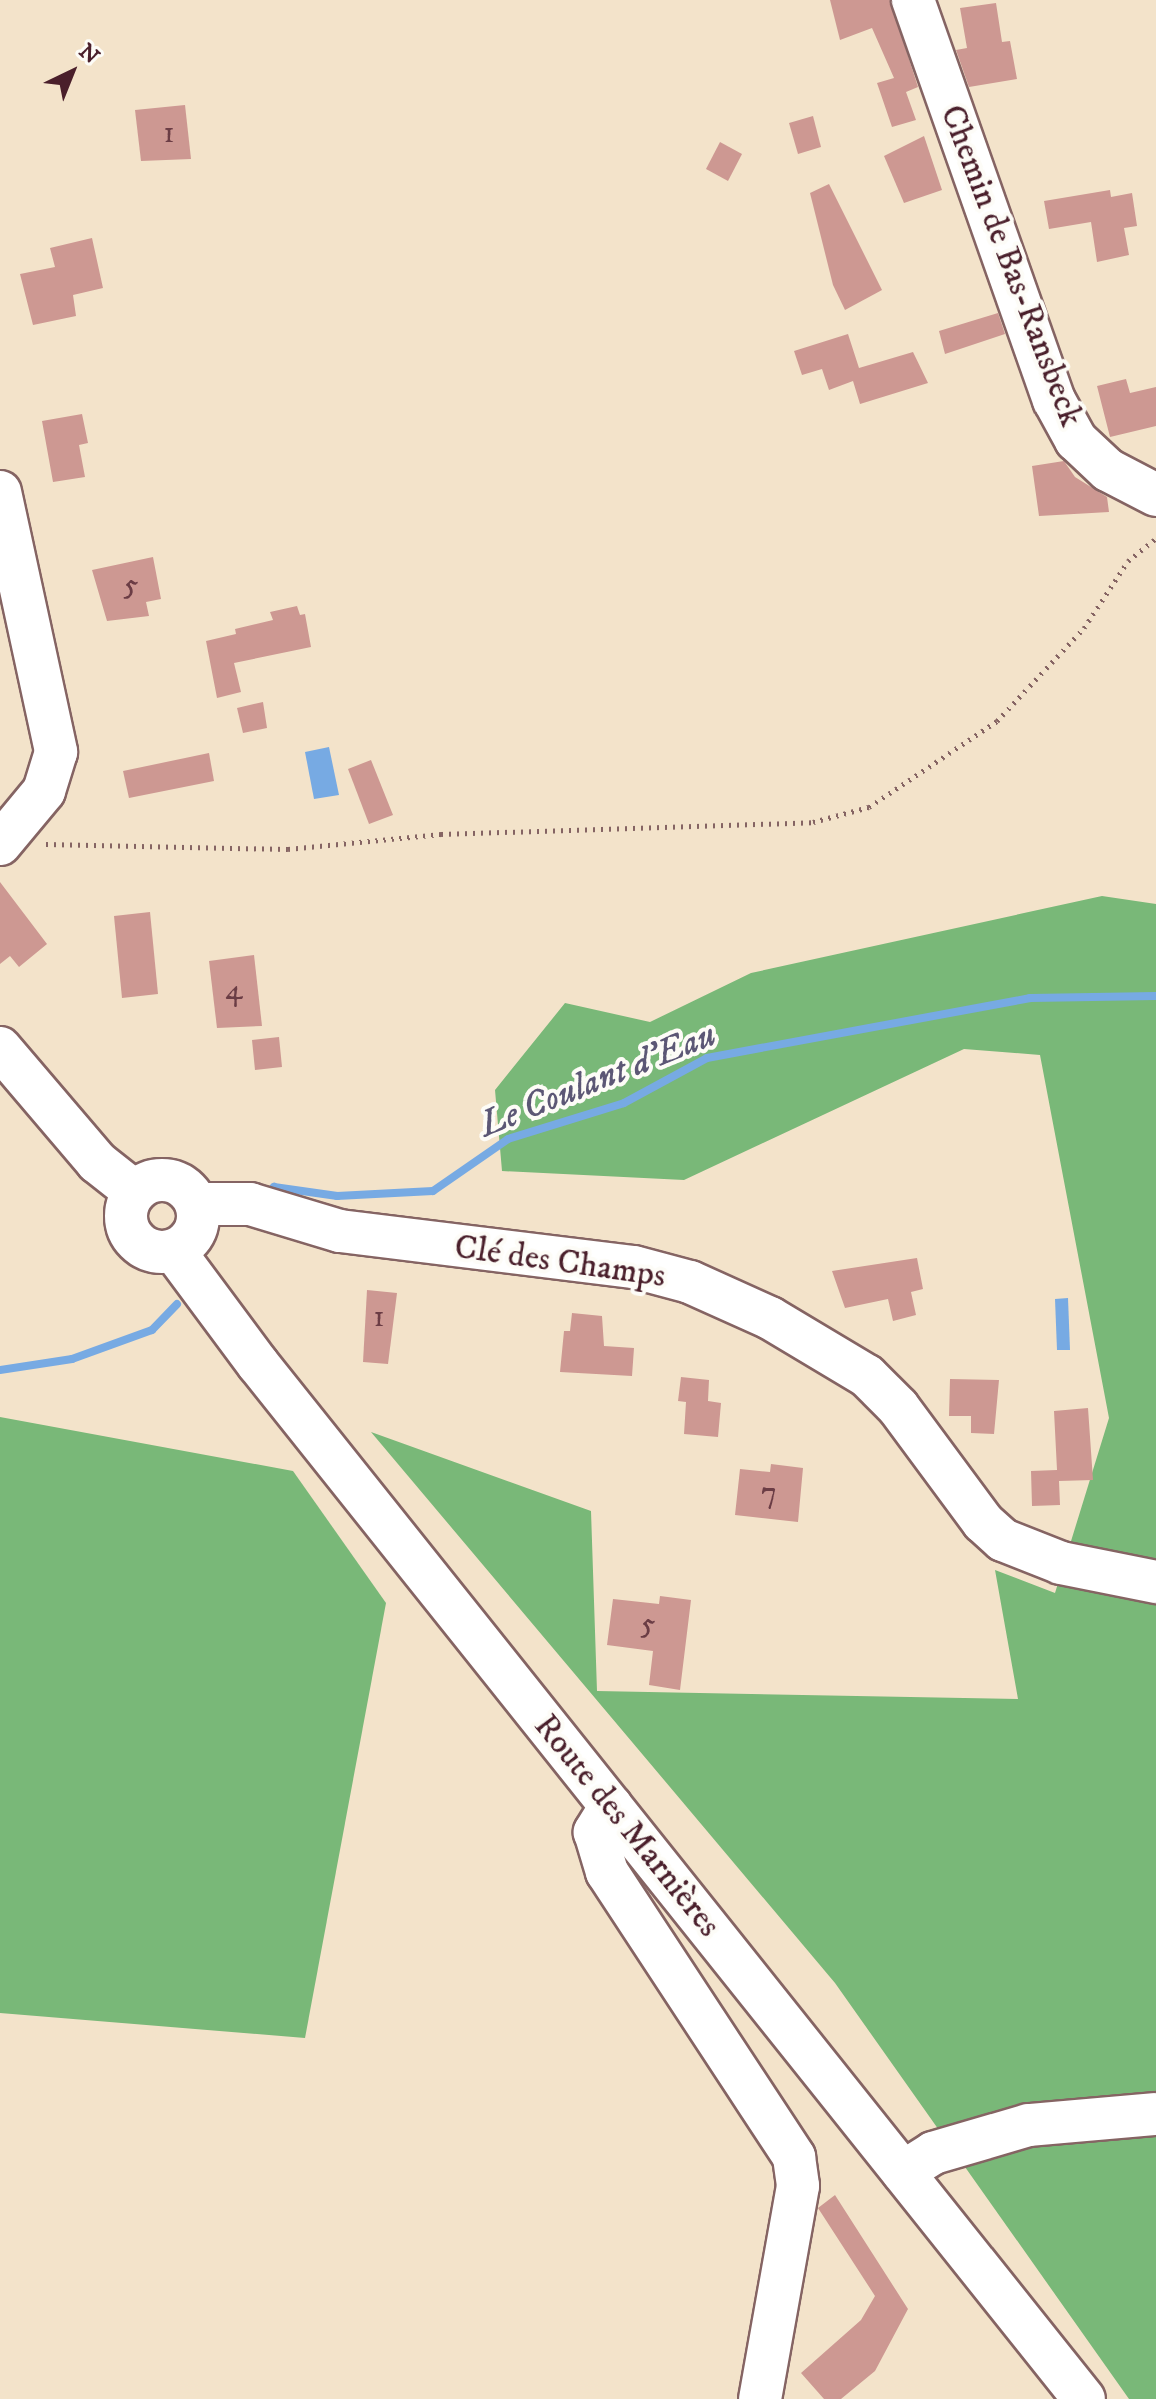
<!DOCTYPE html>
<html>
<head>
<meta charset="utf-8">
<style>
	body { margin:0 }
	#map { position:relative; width:1156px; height:2399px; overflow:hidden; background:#f3e3ca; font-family:"IM FELL DW Pica",serif }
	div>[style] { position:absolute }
	.forest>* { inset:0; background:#79b878 }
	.water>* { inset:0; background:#77aae3 }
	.stream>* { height:8px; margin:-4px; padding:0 4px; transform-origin:4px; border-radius:4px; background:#77aae3 }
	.building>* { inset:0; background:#cd9892 }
	.path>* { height:5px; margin-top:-2.5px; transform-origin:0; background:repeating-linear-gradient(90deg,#856463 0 2px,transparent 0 8px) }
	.roads { filter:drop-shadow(2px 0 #856463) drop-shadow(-2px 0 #856463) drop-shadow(0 2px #856463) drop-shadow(0 -2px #856463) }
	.minor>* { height:42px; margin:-21px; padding:0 21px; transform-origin:21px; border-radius:21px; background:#fff }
	.minor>.ring { margin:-21px; padding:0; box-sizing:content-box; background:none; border:42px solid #fff; border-radius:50% }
	span { translate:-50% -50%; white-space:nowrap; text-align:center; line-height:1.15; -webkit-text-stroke:8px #fdfcf7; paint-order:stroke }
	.number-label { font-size:30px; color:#6b3d45 }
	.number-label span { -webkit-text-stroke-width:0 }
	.street-label { font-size:34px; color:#4a1f2b }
	.water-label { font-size:36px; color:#5c5775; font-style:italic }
	.north { position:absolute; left:32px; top:32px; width:80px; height:80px; -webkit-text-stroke:6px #fdfcf7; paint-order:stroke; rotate:43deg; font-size:22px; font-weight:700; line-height:32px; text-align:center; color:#4a1f2b }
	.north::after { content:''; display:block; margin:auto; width:28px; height:36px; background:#4a1f2b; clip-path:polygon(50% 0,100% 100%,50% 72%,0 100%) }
</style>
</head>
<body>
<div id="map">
	<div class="forest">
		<div style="clip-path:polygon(1102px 896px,1156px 904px,1156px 2399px,1129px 2399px,835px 1983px,371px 1432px,591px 1511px,597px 1691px,1018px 1699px,995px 1570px,1055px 1593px,1109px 1418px,1040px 1055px,964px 1049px,684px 1180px,502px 1171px,495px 1090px,565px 1003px,650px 1022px,751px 973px)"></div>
		<div style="clip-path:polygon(0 1417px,293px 1471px,386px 1603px,305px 2038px,0 2013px)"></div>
	</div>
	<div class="water">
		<div style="clip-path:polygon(329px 747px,339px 795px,314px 799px,305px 752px)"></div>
		<div style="clip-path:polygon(1068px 1298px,1070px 1350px,1057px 1350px,1055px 1299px)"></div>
	</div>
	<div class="stream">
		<div style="left:266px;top:1194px;width:11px;rotate:-41deg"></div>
		<div style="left:274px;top:1187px;width:64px;rotate:8.1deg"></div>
		<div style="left:337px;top:1196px;width:96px;rotate:-3deg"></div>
		<div style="left:433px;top:1191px;width:91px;rotate:-34.7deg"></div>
		<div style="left:508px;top:1139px;width:121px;rotate:-17.2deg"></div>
		<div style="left:624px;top:1103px;width:94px;rotate:-28.5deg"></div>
		<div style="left:707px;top:1058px;width:329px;rotate:-10.5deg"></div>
		<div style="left:1030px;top:998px;width:126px;rotate:-0.9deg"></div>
		<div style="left:0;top:1370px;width:73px;rotate:-8.7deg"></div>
		<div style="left:72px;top:1359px;width:85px;rotate:-19.9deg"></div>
		<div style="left:152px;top:1330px;width:36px;rotate:-46deg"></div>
	</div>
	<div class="building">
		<div style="clip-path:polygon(830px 0,890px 0,918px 87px,906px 92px,916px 120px,892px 127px,877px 83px,894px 78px,872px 28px,840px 40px)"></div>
		<div style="clip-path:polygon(996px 3px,1002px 42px,1010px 41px,1017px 79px,969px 87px,956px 50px,967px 48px,960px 8px)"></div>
		<div style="clip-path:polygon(185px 105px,191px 159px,141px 161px,135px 110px)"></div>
		<div style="clip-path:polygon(813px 116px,821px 147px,798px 154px,789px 123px)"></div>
		<div style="clip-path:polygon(924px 136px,942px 190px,904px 203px,884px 156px)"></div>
		<div style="clip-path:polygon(720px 142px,742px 154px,728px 181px,706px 169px)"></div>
		<div style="clip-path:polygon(829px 184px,882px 290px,845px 310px,833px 285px,810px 193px)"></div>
		<div style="clip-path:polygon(1110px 190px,1111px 197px,1132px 193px,1137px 226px,1124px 228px,1129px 255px,1097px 262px,1091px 222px,1049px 229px,1044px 201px)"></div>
		<div style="clip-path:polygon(92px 238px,103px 288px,73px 295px,76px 316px,33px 325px,20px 274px,55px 267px,50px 248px)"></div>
		<div style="clip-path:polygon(998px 313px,1005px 334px,945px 354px,939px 331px)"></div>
		<div style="clip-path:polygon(848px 334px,859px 368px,913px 352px,928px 383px,860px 404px,853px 381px,829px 390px,822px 369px,802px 375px,794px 351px)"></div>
		<div style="clip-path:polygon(1126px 379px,1130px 393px,1156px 387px,1156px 426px,1110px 437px,1097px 386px)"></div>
		<div style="clip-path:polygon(82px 414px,88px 443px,79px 445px,85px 477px,53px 482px,42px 421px)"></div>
		<div style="clip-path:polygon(1064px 461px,1075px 477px,1107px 497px,1109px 512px,1039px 516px,1032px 466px)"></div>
		<div style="clip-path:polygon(153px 557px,161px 599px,146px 602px,149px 616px,107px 621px,92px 570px)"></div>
		<div style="clip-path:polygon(297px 606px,300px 615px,305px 614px,311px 647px,234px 663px,241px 692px,217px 698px,206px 641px,236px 634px,235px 629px,273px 620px,270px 612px)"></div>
		<div style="clip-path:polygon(263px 702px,267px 728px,243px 733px,237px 708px)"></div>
		<div style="clip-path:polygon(209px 753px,214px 781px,129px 798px,123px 771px)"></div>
		<div style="clip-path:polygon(371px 760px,393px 815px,369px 824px,348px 769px)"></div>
		<div style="clip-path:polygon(0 882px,47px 944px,19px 967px,10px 956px,0 964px)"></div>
		<div style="clip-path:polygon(150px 912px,158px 994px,122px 998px,114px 916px)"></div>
		<div style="clip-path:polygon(254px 955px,262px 1026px,217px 1028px,209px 961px)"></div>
		<div style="clip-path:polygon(279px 1037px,282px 1067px,255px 1070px,252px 1040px)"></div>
		<div style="clip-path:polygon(917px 1258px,923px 1289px,911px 1292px,916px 1315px,893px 1321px,888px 1299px,845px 1308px,832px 1271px)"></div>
		<div style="clip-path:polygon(367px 1290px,397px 1293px,388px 1364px,363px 1362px)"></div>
		<div style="clip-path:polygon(572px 1313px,602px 1316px,604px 1346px,634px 1348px,632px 1376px,560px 1372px,564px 1331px,570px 1331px)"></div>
		<div style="clip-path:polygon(681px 1377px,709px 1380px,708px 1401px,721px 1403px,718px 1437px,684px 1434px,686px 1402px,678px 1401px)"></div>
		<div style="clip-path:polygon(950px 1379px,999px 1380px,994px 1434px,971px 1433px,971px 1416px,949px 1416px)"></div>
		<div style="clip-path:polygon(1088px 1408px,1093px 1480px,1059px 1481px,1060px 1505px,1032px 1506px,1031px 1471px,1057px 1470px,1054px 1411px)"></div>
		<div style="clip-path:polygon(771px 1464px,803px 1468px,798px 1522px,735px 1515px,740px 1469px,770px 1472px)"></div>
		<div style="clip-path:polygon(660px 1596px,691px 1600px,680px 1690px,649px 1685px,653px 1651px,607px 1645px,613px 1599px,659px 1604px)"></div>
		<div style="clip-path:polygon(835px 2195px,908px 2309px,875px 2371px,841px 2399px,824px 2399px,801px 2373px,861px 2320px,875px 2296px,818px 2208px)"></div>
	</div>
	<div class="path">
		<div style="left:46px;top:844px;width:242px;rotate:1.2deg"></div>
		<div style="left:288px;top:849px;width:154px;rotate:-5.6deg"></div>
		<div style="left:441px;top:834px;width:372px;rotate:-1.8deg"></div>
		<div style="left:813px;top:822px;width:58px;rotate:-15deg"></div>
		<div style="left:869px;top:807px;width:154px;rotate:-33.9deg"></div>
		<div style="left:997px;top:721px;width:127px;rotate:-46.9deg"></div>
		<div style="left:1084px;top:628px;width:80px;rotate:-56.7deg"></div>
		<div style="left:1128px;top:561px;width:36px;rotate:-39deg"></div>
	</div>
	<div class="roads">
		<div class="minor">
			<div style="left:913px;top:0;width:424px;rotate:70.6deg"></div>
			<div style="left:1054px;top:400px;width:46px;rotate:61.2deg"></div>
			<div style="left:1076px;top:440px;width:44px;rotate:43.2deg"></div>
			<div style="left:1108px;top:470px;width:54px;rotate:27.5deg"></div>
			<div style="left:0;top:492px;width:266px;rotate:77.8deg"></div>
			<div style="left:56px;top:752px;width:41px;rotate:107.1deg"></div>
			<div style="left:44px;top:791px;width:69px;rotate:129.7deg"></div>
			<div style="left:0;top:1048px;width:150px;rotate:49.6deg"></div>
			<div style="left:97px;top:1162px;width:48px;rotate:38.3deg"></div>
			<div class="ring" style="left:126px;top:1180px;width:30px;height:30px"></div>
			<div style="left:197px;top:1204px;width:53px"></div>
			<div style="left:250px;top:1204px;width:94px;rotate:16.7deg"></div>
			<div style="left:340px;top:1231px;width:296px;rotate:7deg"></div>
			<div style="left:634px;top:1267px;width:58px;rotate:15deg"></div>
			<div style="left:690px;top:1282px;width:88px;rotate:24.2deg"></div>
			<div style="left:770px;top:1318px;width:113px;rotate:30.9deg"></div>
			<div style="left:867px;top:1376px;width:44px;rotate:45deg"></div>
			<div style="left:898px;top:1407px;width:143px;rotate:53.5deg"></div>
			<div style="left:983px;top:1522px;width:27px;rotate:42deg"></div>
			<div style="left:1003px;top:1540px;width:62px;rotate:21.6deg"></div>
			<div style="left:1061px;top:1563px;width:97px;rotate:11.3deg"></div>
			<div style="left:174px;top:1251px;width:141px;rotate:53.4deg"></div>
			<div style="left:258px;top:1364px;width:1324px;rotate:51.41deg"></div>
			<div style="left:611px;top:1806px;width:31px;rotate:122deg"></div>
			<div style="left:595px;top:1832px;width:42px;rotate:73.3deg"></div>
			<div style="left:607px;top:1872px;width:341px;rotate:56.7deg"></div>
			<div style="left:794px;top:2157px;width:29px;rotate:82deg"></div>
			<div style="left:798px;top:2186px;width:216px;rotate:100.1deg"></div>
			<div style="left:903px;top:2172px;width:36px;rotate:-32deg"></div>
			<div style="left:933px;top:2153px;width:100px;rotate:-16.3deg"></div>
			<div style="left:1029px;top:2125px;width:127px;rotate:-5deg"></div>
		</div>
	</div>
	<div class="number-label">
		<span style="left:169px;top:134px">1</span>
		<span style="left:131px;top:586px">5</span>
		<span style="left:234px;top:991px">4</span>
		<span style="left:379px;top:1318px">1</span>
		<span style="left:769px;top:1494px">7</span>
		<span style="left:648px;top:1625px">5</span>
	</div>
	<div class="street-label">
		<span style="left:1011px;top:266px;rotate:69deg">Chemin de Bas-Ransbeck</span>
		<span style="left:560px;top:1262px;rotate:8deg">Clé des Champs</span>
		<span style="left:627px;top:1826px;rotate:51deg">Route des Marnières</span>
	</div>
	<div class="water-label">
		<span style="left:598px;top:1080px;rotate:-22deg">Le Coulant d'Eau</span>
	</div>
	<div class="north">N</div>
</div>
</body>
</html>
